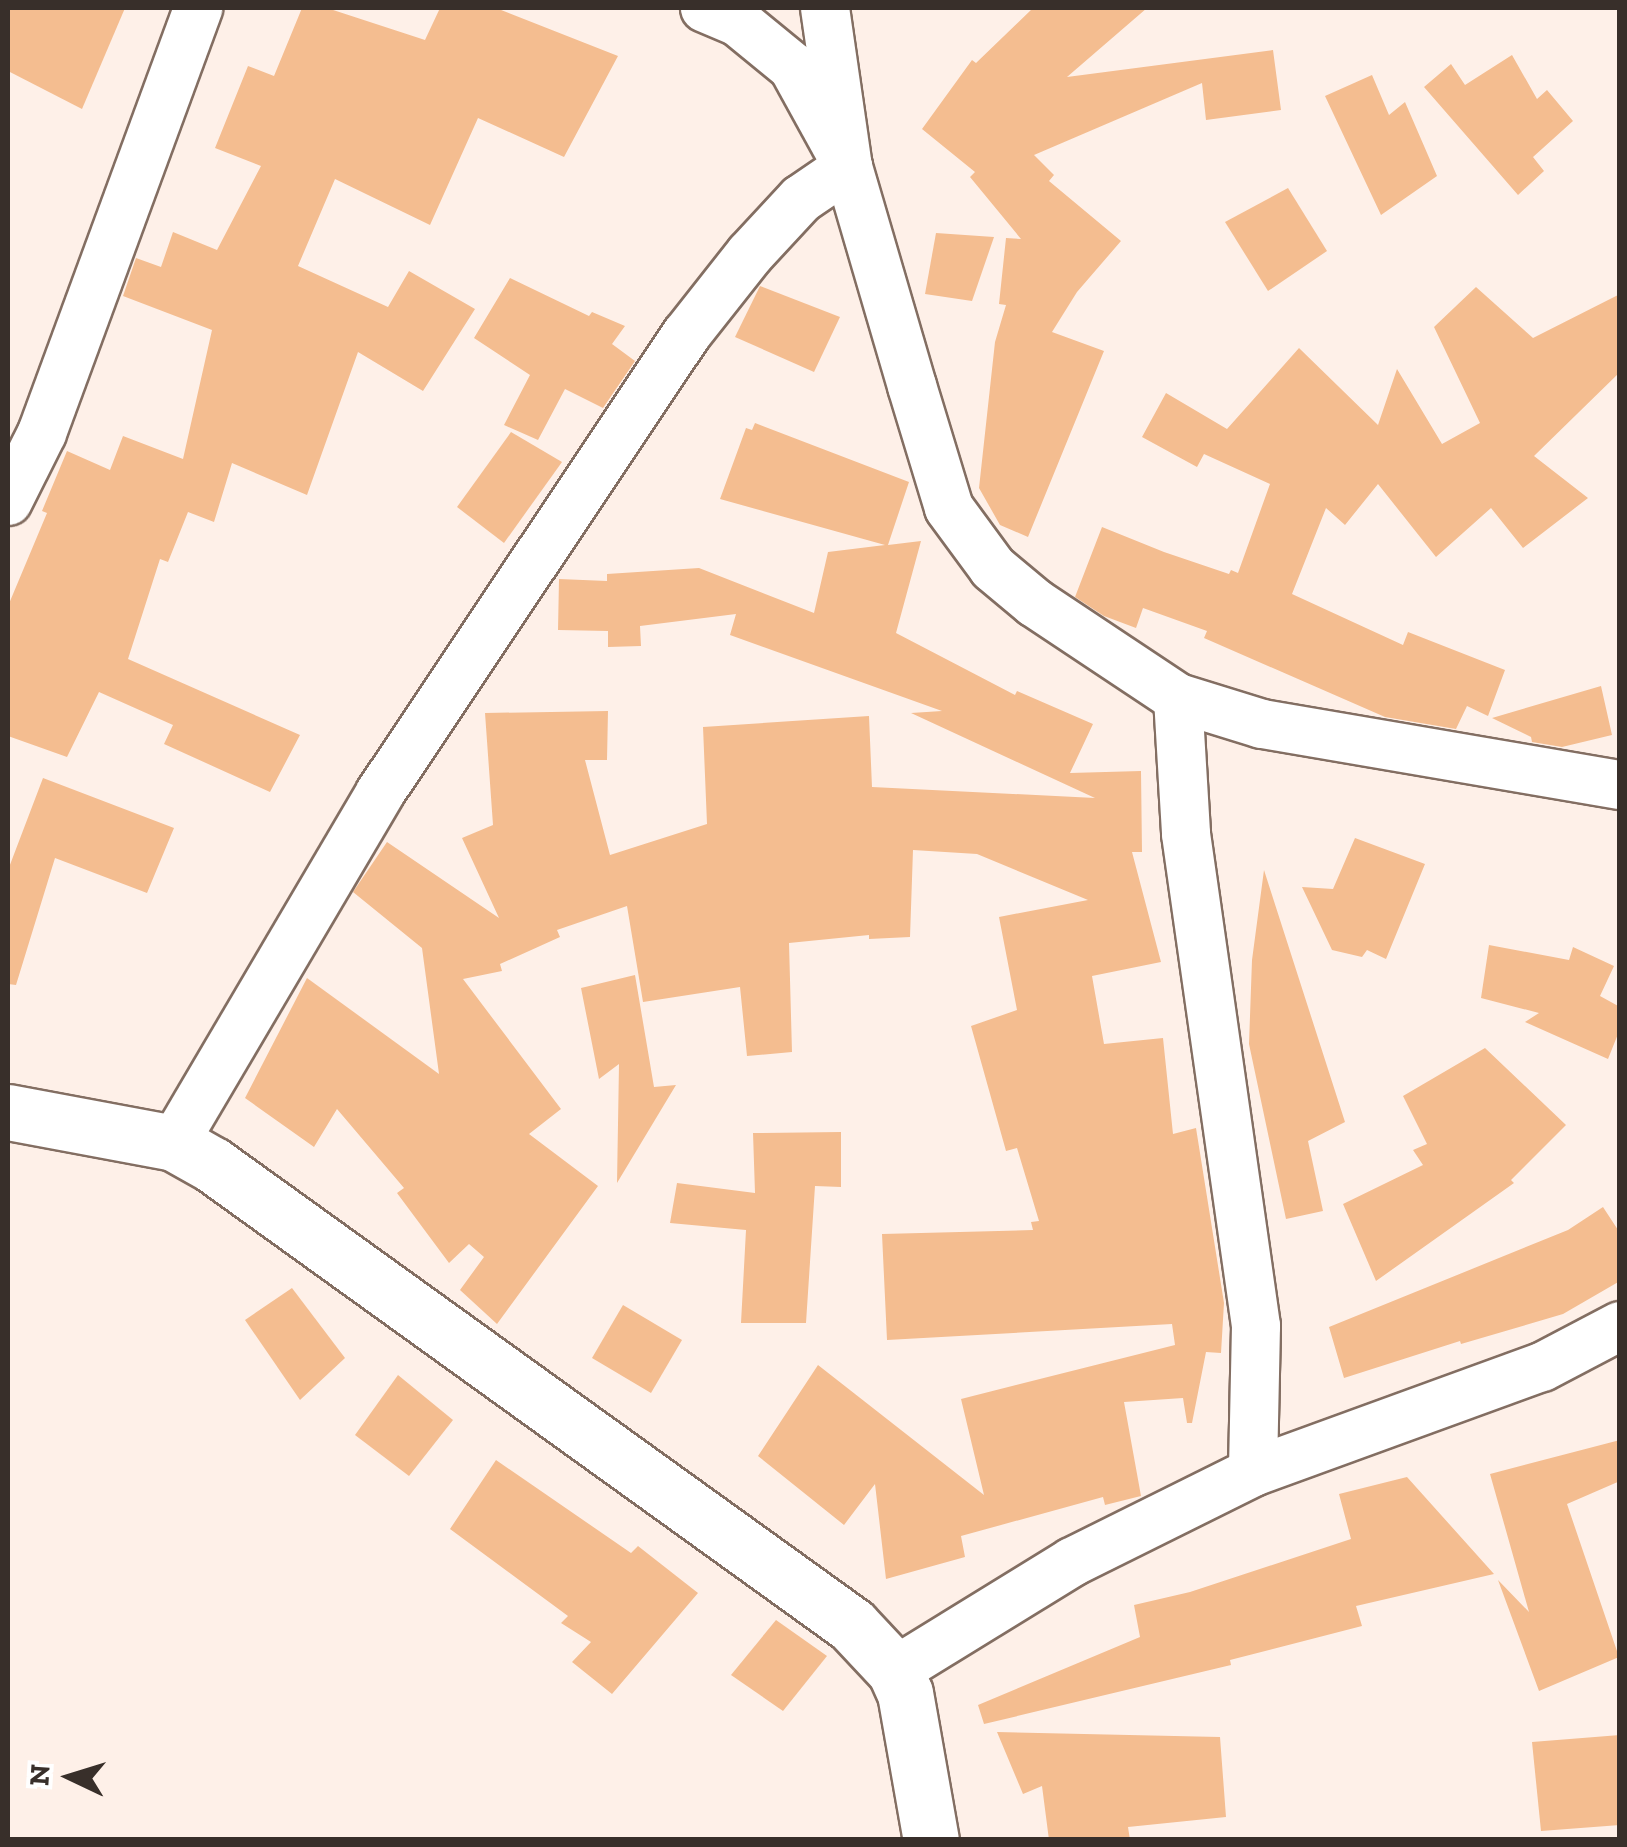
<!DOCTYPE html>
<html>
<head>
<meta charset="utf-8">
<style>
	body { margin:0 }
	#map { position:relative; width:1627px; height:1847px; overflow:hidden; background:#fef0e8; font-family:"Zilla Slab",serif }
	div>[style] { position:absolute }
	.building>* { inset:0; background:#f4bd90 }
	.roads { filter:drop-shadow(2px 0 #836e62) drop-shadow(-2px 0 #836e62) drop-shadow(0 2px #836e62) drop-shadow(0 -2px #836e62) }
	.street>* { height:48px; margin:-24px; padding:0 24px; transform-origin:24px; border-radius:24px; background:#fff }
	.secondary>* { height:55px; margin:-27.5px; padding:0 27.5px; transform-origin:27.5px; border-radius:27.5px; background:#fff }
	span { translate:-50% -50%; white-space:nowrap; text-align:center; line-height:1.15; -webkit-text-stroke:10px #fff; paint-order:stroke }
	.frame { position:absolute; inset:0; border:10px solid #382f2a; pointer-events:none }
	.north { position:absolute; left:20px; top:1727px; width:100px; height:100px; -webkit-text-stroke:8px #fff; paint-order:stroke; rotate:274deg; font-size:28px; font-weight:700; line-height:40px; text-align:center; color:#382f2a }
	.north::after { content:''; display:block; margin:auto; width:35px; height:45px; background:#382f2a; clip-path:polygon(50% 0,100% 100%,50% 72%,0 100%) }
</style>
</head>
<body>
<div id="map">
	<div class="building">
		<div style="clip-path:polygon(8px 8px,125px 8px,82px 109px,8px 71px)"></div>
		<div style="clip-path:polygon(302px 8px,327px 8px,425px 40px,440px 8px,496px 8px,618px 56px,564px 157px,478px 118px,430px 225px,335px 179px,298px 266px,388px 307px,409px 271px,475px 309px,423px 391px,358px 352px,307px 495px,232px 463px,214px 522px,188px 512px,168px 562px,160px 559px,128px 659px,300px 735px,270px 792px,164px 744px,173px 725px,99px 692px,67px 757px,8px 736px,8px 606px,47px 513px,42px 511px,67px 451px,110px 470px,123px 436px,183px 459px,212px 330px,123px 296px,136px 258px,161px 267px,173px 232px,217px 250px,261px 166px,215px 148px,248px 66px,274px 76px)"></div>
		<div style="clip-path:polygon(1033px 8px,1147px 8px,1067px 77px,1273px 50px,1281px 110px,1206px 120px,1202px 83px,1034px 155px,1054px 175px,1049px 181px,1121px 241px,1077px 292px,1052px 332px,1104px 351px,1028px 537px,1000px 525px,979px 488px,995px 342px,1006px 305px,999px 304px,1006px 238px,1021px 239px,970px 177px,975px 172px,922px 129px,972px 60px,976px 63px)"></div>
		<div style="clip-path:polygon(1512px 55px,1537px 99px,1547px 90px,1573px 121px,1533px 157px,1544px 171px,1518px 195px,1424px 87px,1451px 64px,1465px 85px)"></div>
		<div style="clip-path:polygon(1372px 75px,1389px 115px,1405px 102px,1437px 176px,1381px 215px,1325px 96px)"></div>
		<div style="clip-path:polygon(1288px 188px,1327px 251px,1268px 291px,1225px 222px)"></div>
		<div style="clip-path:polygon(936px 233px,994px 237px,972px 301px,925px 294px)"></div>
		<div style="clip-path:polygon(510px 278px,589px 316px,592px 312px,625px 326px,612px 344px,635px 361px,603px 408px,565px 389px,538px 440px,504px 425px,530px 375px,474px 338px)"></div>
		<div style="clip-path:polygon(760px 286px,840px 317px,814px 372px,735px 337px)"></div>
		<div style="clip-path:polygon(1476px 287px,1533px 338px,1620px 294px,1620px 372px,1534px 456px,1588px 498px,1523px 548px,1491px 508px,1436px 557px,1378px 484px,1345px 525px,1326px 508px,1292px 594px,1403px 645px,1408px 632px,1505px 670px,1488px 716px,1467px 706px,1456px 729px,1385px 717px,1204px 638px,1207px 631px,1143px 608px,1136px 628px,1104px 616px,1075px 597px,1102px 527px,1164px 552px,1229px 574px,1231px 570px,1238px 573px,1270px 484px,1204px 454px,1197px 467px,1142px 437px,1166px 393px,1227px 429px,1299px 348px,1378px 425px,1397px 369px,1442px 444px,1480px 423px,1434px 327px)"></div>
		<div style="clip-path:polygon(755px 423px,909px 482px,888px 545px,921px 541px,896px 633px,1015px 695px,1017px 691px,1093px 724px,1070px 773px,1141px 771px,1142px 852px,1132px 852px,1161px 962px,1092px 976px,1104px 1044px,1163px 1038px,1173px 1134px,1196px 1128px,1224px 1303px,1221px 1353px,1206px 1352px,1192px 1423px,1187px 1423px,1183px 1398px,1124px 1402px,1141px 1496px,1105px 1505px,1103px 1497px,961px 1536px,965px 1557px,886px 1579px,875px 1484px,844px 1525px,758px 1456px,818px 1365px,984px 1495px,961px 1399px,1175px 1345px,1172px 1324px,887px 1340px,882px 1234px,1033px 1230px,1031px 1222px,1039px 1221px,1017px 1148px,1006px 1151px,971px 1026px,1017px 1010px,999px 917px,1088px 900px,977px 854px,913px 850px,910px 937px,869px 939px,869px 935px,789px 943px,792px 1052px,747px 1056px,740px 987px,643px 1002px,627px 906px,557px 930px,560px 937px,500px 964px,502px 971px,463px 979px,561px 1109px,529px 1134px,598px 1186px,497px 1324px,460px 1290px,484px 1257px,469px 1244px,449px 1263px,397px 1193px,404px 1188px,337px 1109px,314px 1147px,245px 1098px,307px 978px,439px 1074px,422px 948px,353px 892px,387px 842px,499px 918px,462px 838px,493px 825px,485px 713px,608px 711px,607px 760px,585px 760px,610px 855px,707px 824px,703px 727px,869px 716px,872px 787px,1095px 798px,911px 713px,942px 711px,730px 635px,736px 614px,640px 626px,641px 646px,608px 647px,608px 631px,558px 630px,559px 579px,607px 581px,607px 574px,699px 568px,814px 613px,828px 552px,885px 545px,720px 499px,746px 428px,752px 430px)"></div>
		<div style="clip-path:polygon(511px 432px,562px 462px,504px 543px,457px 507px)"></div>
		<div style="clip-path:polygon(1601px 686px,1612px 735px,1562px 747px,1532px 742px,1531px 737px,1492px 718px)"></div>
		<div style="clip-path:polygon(43px 778px,174px 828px,147px 893px,55px 858px,16px 985px,8px 984px,8px 870px)"></div>
		<div style="clip-path:polygon(1355px 838px,1425px 864px,1386px 959px,1367px 950px,1362px 957px,1332px 950px,1302px 887px,1333px 889px)"></div>
		<div style="clip-path:polygon(1264px 870px,1345px 1122px,1308px 1141px,1323px 1211px,1286px 1219px,1249px 1044px,1252px 960px)"></div>
		<div style="clip-path:polygon(1489px 945px,1569px 960px,1573px 947px,1614px 966px,1600px 996px,1620px 1007px,1620px 1029px,1608px 1059px,1525px 1022px,1539px 1013px,1481px 998px)"></div>
		<div style="clip-path:polygon(635px 975px,654px 1087px,676px 1085px,617px 1183px,619px 1064px,599px 1079px,581px 988px)"></div>
		<div style="clip-path:polygon(1485px 1048px,1566px 1125px,1511px 1180px,1514px 1183px,1376px 1281px,1343px 1204px,1423px 1165px,1413px 1150px,1427px 1144px,1403px 1096px)"></div>
		<div style="clip-path:polygon(841px 1132px,841px 1187px,815px 1186px,806px 1323px,741px 1323px,746px 1230px,670px 1223px,677px 1183px,755px 1193px,753px 1133px)"></div>
		<div style="clip-path:polygon(1603px 1207px,1620px 1233px,1620px 1281px,1563px 1314px,1461px 1344px,1460px 1341px,1344px 1378px,1329px 1327px,1568px 1230px)"></div>
		<div style="clip-path:polygon(292px 1288px,345px 1358px,300px 1400px,245px 1320px)"></div>
		<div style="clip-path:polygon(623px 1305px,682px 1340px,651px 1393px,592px 1358px)"></div>
		<div style="clip-path:polygon(398px 1375px,453px 1420px,409px 1476px,355px 1435px)"></div>
		<div style="clip-path:polygon(1620px 1440px,1620px 1481px,1567px 1504px,1619px 1657px,1539px 1691px,1498px 1580px,1529px 1612px,1490px 1474px)"></div>
		<div style="clip-path:polygon(496px 1460px,631px 1553px,638px 1546px,698px 1593px,612px 1694px,572px 1662px,591px 1642px,561px 1623px,568px 1616px,450px 1529px)"></div>
		<div style="clip-path:polygon(1407px 1477px,1494px 1574px,1356px 1606px,1362px 1626px,1230px 1660px,1231px 1665px,984px 1724px,978px 1705px,1140px 1637px,1134px 1605px,1190px 1592px,1351px 1539px,1339px 1494px)"></div>
		<div style="clip-path:polygon(776px 1620px,827px 1656px,783px 1711px,731px 1675px)"></div>
		<div style="clip-path:polygon(997px 1732px,1220px 1737px,1226px 1817px,1128px 1827px,1130px 1840px,1049px 1840px,1042px 1786px,1023px 1794px)"></div>
		<div style="clip-path:polygon(1620px 1735px,1620px 1825px,1541px 1831px,1532px 1742px)"></div>
	</div>
	<div class="roads">
		<div class="street">
			<div style="left:825px;top:8px;width:161px;rotate:81.8deg"></div>
			<div style="left:848px;top:167px;width:228px;rotate:73.7deg"></div>
			<div style="left:912px;top:386px;width:127px;rotate:73.1deg"></div>
			<div style="left:949px;top:508px;width:74px;rotate:53.7deg"></div>
			<div style="left:993px;top:568px;width:55px;rotate:39.8deg"></div>
			<div style="left:1035px;top:603px;width:172px;rotate:33.6deg"></div>
			<div style="left:1178px;top:698px;width:88px;rotate:17.2deg"></div>
			<div style="left:1262px;top:724px;width:363px;rotate:9.7deg"></div>
			<div style="left:8px;top:501px;width:76px;rotate:-63.4deg"></div>
			<div style="left:42px;top:433px;width:453px;rotate:-69.8deg"></div>
			<div style="left:1178px;top:698px;width:136px;rotate:86.6deg"></div>
			<div style="left:1186px;top:834px;width:497px;rotate:81.9deg"></div>
			<div style="left:1256px;top:1326px;width:146px;rotate:91.2deg"></div>
			<div style="left:174px;top:1143px;width:406px;rotate:-59.5deg"></div>
			<div style="left:380px;top:793px;width:551px;rotate:-56.25deg"></div>
			<div style="left:686px;top:335px;width:103px;rotate:-51.7deg"></div>
			<div style="left:750px;top:254px;width:75px;rotate:-47.2deg"></div>
			<div style="left:801px;top:199px;width:57px;rotate:-34.2deg"></div>
			<div style="left:848px;top:167px;width:114px;rotate:-118.8deg"></div>
			<div style="left:793px;top:67px;width:71px;rotate:-140.7deg"></div>
			<div style="left:738px;top:22px;width:36px;rotate:-157deg"></div>
			<div style="left:895px;top:1671px;width:208px;rotate:-31.6deg"></div>
			<div style="left:1072px;top:1562px;width:202px;rotate:-26.4deg"></div>
			<div style="left:1253px;top:1472px;width:307px;rotate:-20deg"></div>
			<div style="left:1542px;top:1367px;width:88px;rotate:-27.7deg"></div>
		</div>
		<div class="secondary">
			<div style="left:8px;top:1112px;width:169px;rotate:10.6deg"></div>
			<div style="left:174px;top:1143px;width:45px;rotate:29.4deg"></div>
			<div style="left:213px;top:1165px;width:787px;rotate:35.75deg"></div>
			<div style="left:852px;top:1625px;width:63px;rotate:46.9deg"></div>
			<div style="left:895px;top:1671px;width:24px;rotate:66deg"></div>
			<div style="left:905px;top:1693px;width:149px;rotate:80deg"></div>
		</div>
	</div>
	<div class="frame"></div>
	<div class="north">N</div>
</div>
</body>
</html>
